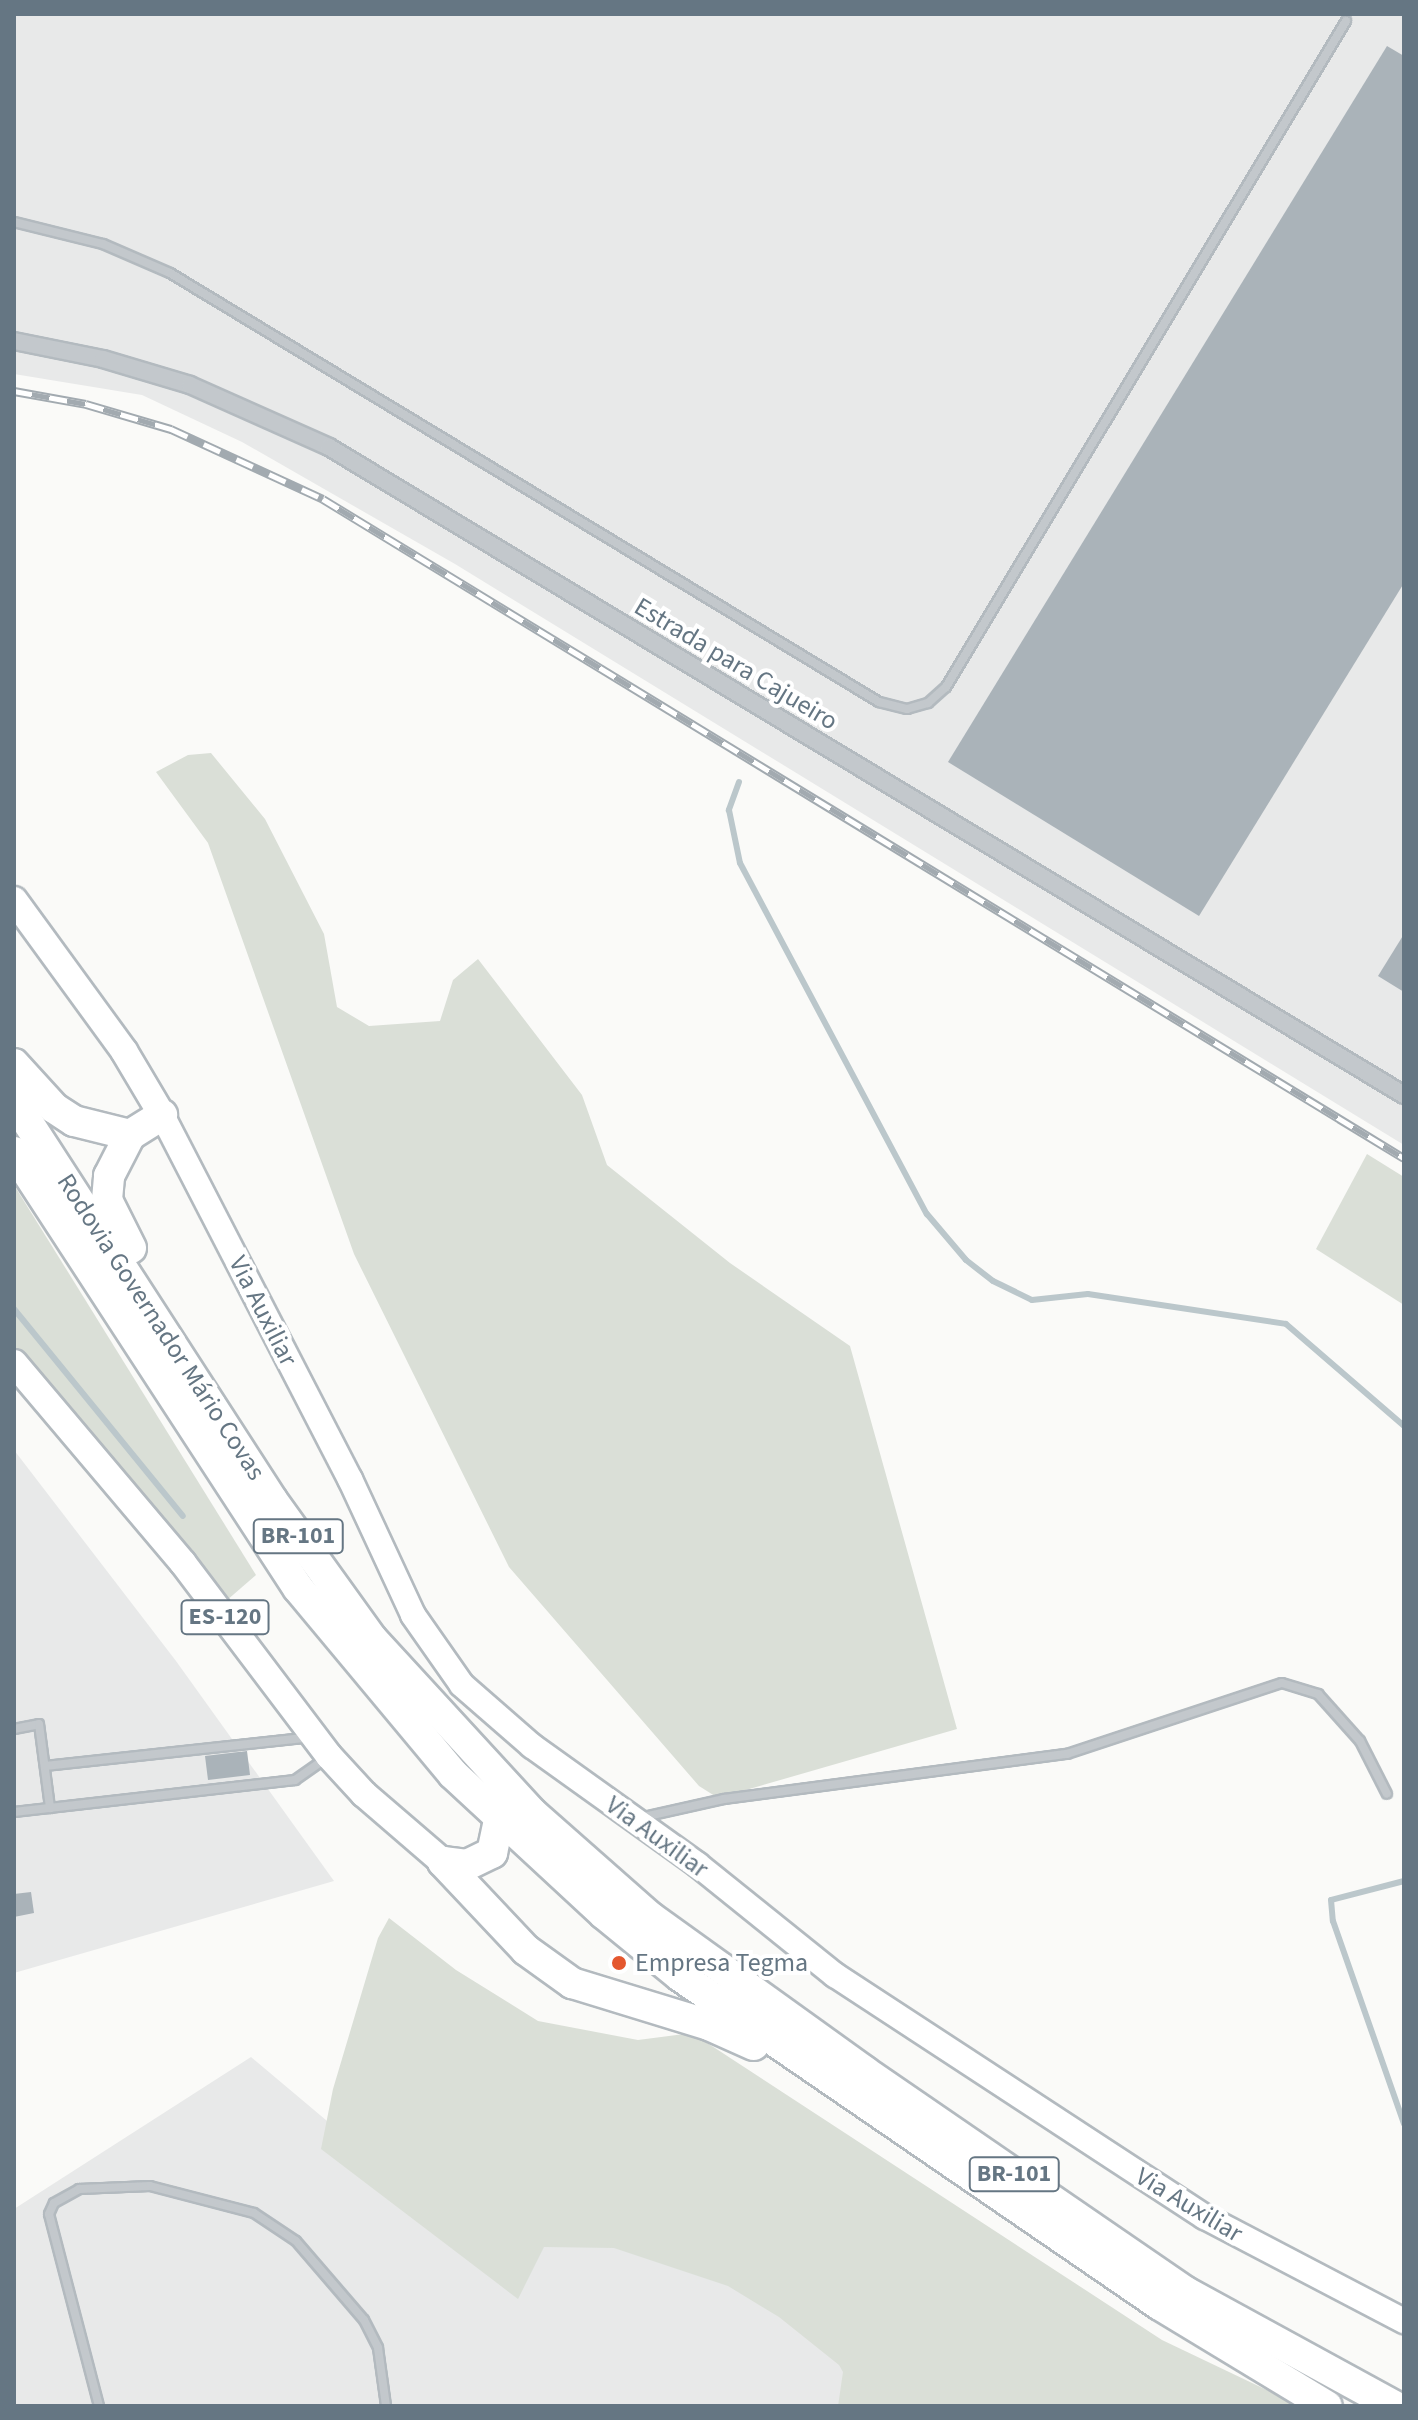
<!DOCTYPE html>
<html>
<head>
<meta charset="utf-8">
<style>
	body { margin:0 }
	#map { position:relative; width:1418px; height:2420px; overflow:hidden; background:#fafaf8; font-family:"Source Sans 3",sans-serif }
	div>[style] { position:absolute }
	.built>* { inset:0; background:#e8e9e9 }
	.green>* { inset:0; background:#dadfd7 }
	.stream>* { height:6px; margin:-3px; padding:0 3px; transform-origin:3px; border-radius:3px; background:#bbc7cb }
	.building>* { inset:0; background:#aab3b9 }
	.roads { filter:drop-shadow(2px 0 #b3babf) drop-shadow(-2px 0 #b3babf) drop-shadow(0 2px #b3babf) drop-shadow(0 -2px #b3babf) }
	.lane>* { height:8px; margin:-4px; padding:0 4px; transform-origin:4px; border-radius:4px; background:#c3c8cc }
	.street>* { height:16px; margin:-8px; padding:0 8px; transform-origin:8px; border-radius:8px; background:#c3c8cc }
	.secondary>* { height:24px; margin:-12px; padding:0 12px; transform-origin:12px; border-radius:12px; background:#fff }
	.primary>* { height:26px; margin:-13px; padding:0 13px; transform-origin:13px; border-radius:13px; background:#fff }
	.highway>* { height:30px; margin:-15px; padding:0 15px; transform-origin:15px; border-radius:15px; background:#fff }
	.rail>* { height:9px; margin-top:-4.5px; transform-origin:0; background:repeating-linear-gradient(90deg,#fff 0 18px,#a2aab0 0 36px); box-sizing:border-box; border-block:2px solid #a2aab0 }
	.dots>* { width:22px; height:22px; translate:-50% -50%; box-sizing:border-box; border:4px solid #fff; border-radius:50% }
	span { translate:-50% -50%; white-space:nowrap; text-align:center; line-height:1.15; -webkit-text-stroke:8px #fff; paint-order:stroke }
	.shield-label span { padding:2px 6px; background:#fff; border:2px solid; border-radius:6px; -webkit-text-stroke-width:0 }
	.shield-label { font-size:24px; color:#657683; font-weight:700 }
	.street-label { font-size:26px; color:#657683 }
	.poi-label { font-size:26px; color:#657683 }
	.left { translate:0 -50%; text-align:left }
	.frame { position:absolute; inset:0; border:16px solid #657683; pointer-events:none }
</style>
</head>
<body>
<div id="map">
	<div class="built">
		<div style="clip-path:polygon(14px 14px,1404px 14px,1404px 1145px,455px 564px,242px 442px,142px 395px,14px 374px)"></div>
		<div style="clip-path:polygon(14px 1450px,176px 1661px,334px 1881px,14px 1973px)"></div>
		<div style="clip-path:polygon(251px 2057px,503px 2269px,537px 2213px,725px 2265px,888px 2363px,875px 2406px,14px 2406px,14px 2209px)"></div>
	</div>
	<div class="green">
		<div style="clip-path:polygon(211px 753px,265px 819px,324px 934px,337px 1007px,369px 1026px,440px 1021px,453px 980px,478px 959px,582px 1095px,607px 1165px,730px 1263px,850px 1346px,957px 1729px,718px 1798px,699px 1786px,509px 1567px,354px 1254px,208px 843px,156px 772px,188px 755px)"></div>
		<div style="clip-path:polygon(1367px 1154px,1404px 1177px,1404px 1305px,1316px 1249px)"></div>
		<div style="clip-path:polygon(14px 1185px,256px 1575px,226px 1601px,14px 1352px)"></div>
		<div style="clip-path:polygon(389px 1918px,456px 1970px,538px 2021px,638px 2040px,692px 2033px,1162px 2340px,1300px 2406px,838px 2406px,843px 2372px,839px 2365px,779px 2317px,728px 2286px,614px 2248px,544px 2247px,518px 2299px,321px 2149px,333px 2089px,378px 1938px)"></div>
	</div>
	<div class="stream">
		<div style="left:739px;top:782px;width:30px;rotate:110deg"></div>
		<div style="left:729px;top:810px;width:54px;rotate:78.3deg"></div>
		<div style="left:740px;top:863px;width:398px;rotate:62deg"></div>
		<div style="left:927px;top:1214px;width:60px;rotate:49.7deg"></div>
		<div style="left:966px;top:1260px;width:34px;rotate:38deg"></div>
		<div style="left:993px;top:1281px;width:43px;rotate:26deg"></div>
		<div style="left:1032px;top:1300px;width:56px;rotate:-6.1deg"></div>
		<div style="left:1088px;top:1294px;width:200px;rotate:8.6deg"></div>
		<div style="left:1286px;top:1324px;width:156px;rotate:40.8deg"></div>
		<div style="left:14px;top:1309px;width:267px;rotate:50.8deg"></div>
		<div style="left:1404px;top:1881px;width:75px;rotate:165.4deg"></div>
		<div style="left:1331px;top:1900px;width:21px;rotate:85deg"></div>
		<div style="left:1333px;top:1921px;width:215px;rotate:70.7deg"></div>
	</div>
	<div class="building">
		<div style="clip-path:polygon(1387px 46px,1404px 56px,1404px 583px,1199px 916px,948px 762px)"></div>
		<div style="clip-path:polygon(1404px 934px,1404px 992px,1378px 976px)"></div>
		<div style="clip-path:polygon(247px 1751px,250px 1775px,208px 1780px,205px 1756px)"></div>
		<div style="clip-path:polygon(31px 1892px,34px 1913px,14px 1917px,14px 1894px)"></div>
	</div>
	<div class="roads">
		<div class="lane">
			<div style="left:14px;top:222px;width:92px;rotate:13.9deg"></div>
			<div style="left:103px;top:244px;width:73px;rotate:23.4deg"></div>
			<div style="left:170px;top:273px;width:829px;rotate:31.18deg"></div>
			<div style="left:879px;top:702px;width:29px;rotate:14deg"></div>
			<div style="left:907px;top:709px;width:22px;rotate:-16deg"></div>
			<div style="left:928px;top:703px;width:24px;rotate:-42deg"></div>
			<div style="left:946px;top:687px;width:777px;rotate:-59.01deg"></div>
			<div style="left:14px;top:1729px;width:25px;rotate:-11deg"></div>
			<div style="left:39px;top:1724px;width:85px;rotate:82.5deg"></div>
			<div style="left:45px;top:1766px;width:267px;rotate:-6.2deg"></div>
			<div style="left:14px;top:1812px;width:283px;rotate:-6.5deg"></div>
			<div style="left:295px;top:1780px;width:37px;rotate:-35deg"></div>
			<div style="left:639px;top:1818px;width:87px;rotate:-12.6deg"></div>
			<div style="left:724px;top:1799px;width:346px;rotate:-7.5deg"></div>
			<div style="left:1067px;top:1754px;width:226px;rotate:-18.3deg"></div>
			<div style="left:1282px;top:1683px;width:38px;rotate:17deg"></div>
			<div style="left:1318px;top:1694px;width:63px;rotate:48.2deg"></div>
			<div style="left:1360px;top:1741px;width:59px;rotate:63deg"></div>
			<div style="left:99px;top:2406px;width:198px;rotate:-104.6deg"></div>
			<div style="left:49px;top:2214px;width:12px;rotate:-66deg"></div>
			<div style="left:54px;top:2203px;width:29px;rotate:-29deg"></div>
			<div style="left:79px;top:2189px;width:71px;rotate:-2.4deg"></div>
			<div style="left:150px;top:2186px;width:107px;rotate:14.6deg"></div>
			<div style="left:254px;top:2213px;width:50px;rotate:33.7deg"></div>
			<div style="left:296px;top:2241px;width:104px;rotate:49.3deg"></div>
			<div style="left:364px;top:2320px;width:31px;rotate:63deg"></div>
			<div style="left:378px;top:2348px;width:59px;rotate:82.1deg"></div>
		</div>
		<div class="street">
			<div style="left:14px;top:341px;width:91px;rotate:11.4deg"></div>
			<div style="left:103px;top:359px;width:91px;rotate:16.6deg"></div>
			<div style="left:190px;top:385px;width:152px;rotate:24deg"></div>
			<div style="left:329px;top:447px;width:1255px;rotate:31.08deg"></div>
		</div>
		<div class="secondary">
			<div style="left:162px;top:1115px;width:410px;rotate:62.7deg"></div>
			<div style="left:350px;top:1479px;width:150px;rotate:65.1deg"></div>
			<div style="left:413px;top:1615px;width:85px;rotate:55deg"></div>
			<div style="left:462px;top:1685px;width:93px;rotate:41.1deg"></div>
			<div style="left:532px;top:1746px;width:204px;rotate:35.6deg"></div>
			<div style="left:698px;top:1865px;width:176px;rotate:38.8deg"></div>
			<div style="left:835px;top:1975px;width:442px;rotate:33.2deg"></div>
			<div style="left:1205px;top:2217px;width:225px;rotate:27.6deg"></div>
		</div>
		<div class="primary">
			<div style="left:14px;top:900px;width:187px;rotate:53.9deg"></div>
			<div style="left:124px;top:1051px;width:74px;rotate:59.3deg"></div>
			<div style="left:14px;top:1363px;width:262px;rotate:49.8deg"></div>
			<div style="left:183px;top:1563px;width:242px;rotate:52.9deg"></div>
			<div style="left:329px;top:1756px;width:52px;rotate:47.4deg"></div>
			<div style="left:364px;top:1794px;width:104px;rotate:40.7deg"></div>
		</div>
		<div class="highway">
			<div style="left:14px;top:1064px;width:59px;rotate:47.7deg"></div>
			<div style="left:54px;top:1108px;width:24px;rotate:33deg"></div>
			<div style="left:74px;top:1121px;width:58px;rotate:14deg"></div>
			<div style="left:14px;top:1101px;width:475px;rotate:57.1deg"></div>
			<div style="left:272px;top:1500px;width:171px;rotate:54.3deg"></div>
			<div style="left:372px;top:1639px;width:236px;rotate:47.4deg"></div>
			<div style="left:532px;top:1813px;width:157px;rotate:41.4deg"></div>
			<div style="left:650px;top:1917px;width:264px;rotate:35.7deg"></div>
			<div style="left:864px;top:2071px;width:391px;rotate:34.5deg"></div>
			<div style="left:1186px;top:2292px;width:237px;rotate:28.7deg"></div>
			<div style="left:14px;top:1152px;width:520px;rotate:56.92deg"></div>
			<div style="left:298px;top:1588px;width:242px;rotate:50.2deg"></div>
			<div style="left:453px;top:1774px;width:206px;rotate:42.8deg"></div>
			<div style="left:604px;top:1914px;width:98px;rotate:39.2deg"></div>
			<div style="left:680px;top:1976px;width:582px;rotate:34.43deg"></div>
			<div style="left:1160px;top:2305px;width:195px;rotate:31.2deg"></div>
			<div style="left:131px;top:1248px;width:54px;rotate:-116.6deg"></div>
			<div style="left:107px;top:1200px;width:24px;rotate:-85deg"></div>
			<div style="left:109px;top:1176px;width:46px;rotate:-62.9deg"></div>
			<div style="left:130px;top:1135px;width:38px;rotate:-32deg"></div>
			<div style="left:443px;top:1862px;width:121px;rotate:46.7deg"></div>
			<div style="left:526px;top:1950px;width:57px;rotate:35.7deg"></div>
			<div style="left:572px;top:1983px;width:143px;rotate:17deg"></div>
			<div style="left:709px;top:2025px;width:49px;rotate:24deg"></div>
			<div style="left:443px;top:1862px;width:24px;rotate:7deg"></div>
			<div style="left:467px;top:1865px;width:28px;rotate:-26deg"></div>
			<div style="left:492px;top:1853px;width:39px;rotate:-78deg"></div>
		</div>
	</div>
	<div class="rail">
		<div style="left:14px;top:391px;width:73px;rotate:10.2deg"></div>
		<div style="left:86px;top:404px;width:89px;rotate:16.4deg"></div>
		<div style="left:171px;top:429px;width:167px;rotate:24.7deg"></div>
		<div style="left:323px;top:499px;width:1266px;rotate:31.37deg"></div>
	</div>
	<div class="dots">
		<div style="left:619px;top:1963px;background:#e4572e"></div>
	</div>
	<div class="shield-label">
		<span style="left:298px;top:1536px">BR-101</span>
		<span style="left:225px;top:1617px">ES-120</span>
		<span style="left:1014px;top:2174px">BR-101</span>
	</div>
	<div class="street-label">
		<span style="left:736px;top:664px;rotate:31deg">Estrada para Cajueiro</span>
		<span style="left:263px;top:1311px;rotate:63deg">Via Auxiliar</span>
		<span style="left:161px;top:1327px;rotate:57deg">Rodovia Governador Mário Covas</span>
		<span style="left:657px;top:1837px;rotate:36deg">Via Auxiliar</span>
		<span style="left:1189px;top:2205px;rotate:31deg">Via Auxiliar</span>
	</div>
	<div class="poi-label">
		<span class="left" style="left:635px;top:1963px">Empresa Tegma</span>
	</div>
	<div class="frame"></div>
</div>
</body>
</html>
